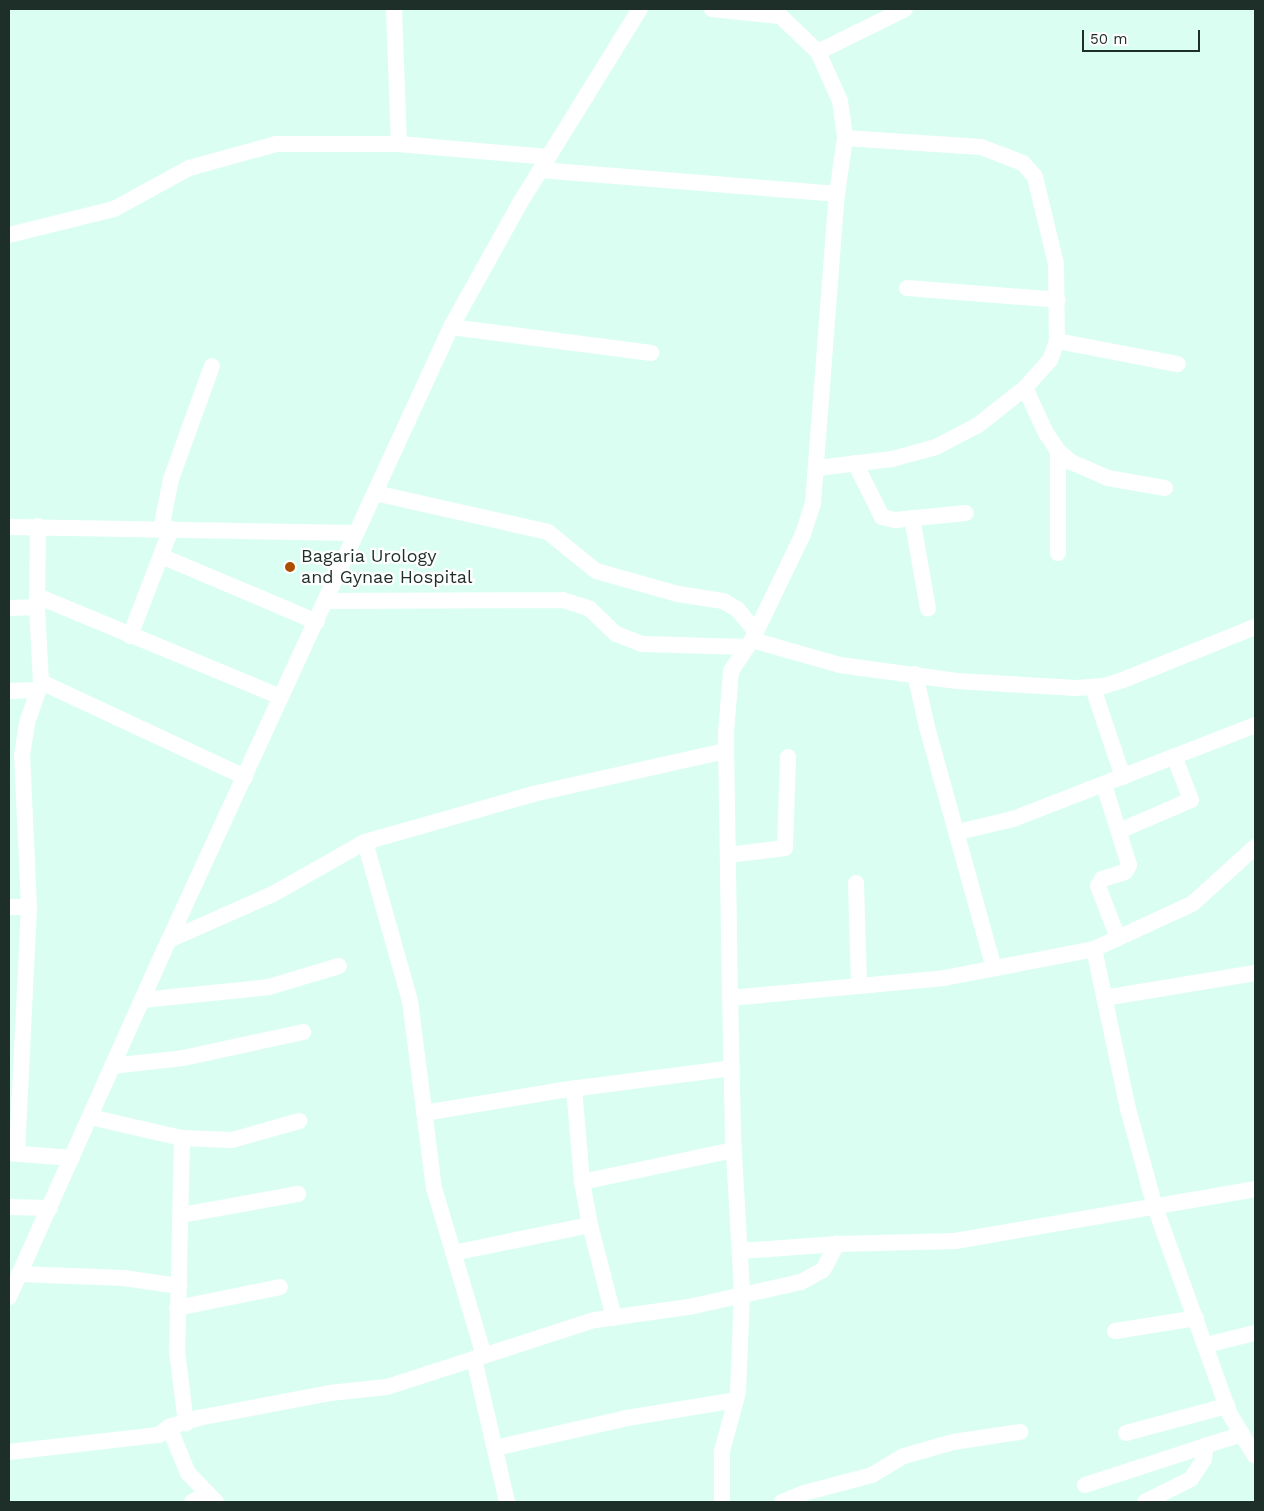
<!DOCTYPE html>
<html>
<head>
<meta charset="utf-8">
<style>
	body { margin:0 }
	#map { position:relative; width:1264px; height:1511px; overflow:hidden; background:#dbfef3; font-family:"Work Sans",sans-serif }
	div>[style] { position:absolute }
	.minor>* { height:16px; margin:-8px; padding:0 8px; transform-origin:8px; border-radius:8px; background:#fff }
	.dots>* { width:14px; height:14px; translate:-50% -50%; box-sizing:border-box; border:2px solid #fff; border-radius:50% }
	span { translate:-50% -50%; white-space:nowrap; text-align:center; line-height:1.15; -webkit-text-stroke:4.5px #fff; paint-order:stroke }
	.poi-label { font-size:18px; color:#1e2f2a }
	.left { translate:0 -50%; text-align:left }
	.frame { position:absolute; inset:0; border:10px solid #1e2f2a; pointer-events:none }
	.scale { position:absolute; left:1082px; top:30px; width:118px; height:22px; box-sizing:border-box; border:2px solid #1e2f2a; border-top:0; padding-left:6px; font-size:15px; line-height:18px; white-space:nowrap; color:#1e2f2a; -webkit-text-stroke:4px #fff; paint-order:stroke }
</style>
</head>
<body>
<div id="map">
	<div class="minor">
		<div style="left:394px;top:9px;width:135px;rotate:87.9deg"></div>
		<div style="left:712px;top:9px;width:67px;rotate:6deg"></div>
		<div style="left:773px;top:9px;width:62px;rotate:43.7deg"></div>
		<div style="left:818px;top:52px;width:54px;rotate:65.8deg"></div>
		<div style="left:840px;top:101px;width:37px;rotate:82deg"></div>
		<div style="left:818px;top:52px;width:97px;rotate:-26.3deg"></div>
		<div style="left:540px;top:170px;width:298px;rotate:4.6deg"></div>
		<div style="left:9px;top:235px;width:108px;rotate:-13.9deg"></div>
		<div style="left:114px;top:209px;width:85px;rotate:-28.7deg"></div>
		<div style="left:189px;top:168px;width:90px;rotate:-15.4deg"></div>
		<div style="left:276px;top:144px;width:123px"></div>
		<div style="left:399px;top:144px;width:150px;rotate:5deg"></div>
		<div style="left:907px;top:288px;width:151px;rotate:4.5deg"></div>
		<div style="left:451px;top:327px;width:202px;rotate:7.4deg"></div>
		<div style="left:1057px;top:341px;width:123px;rotate:10.8deg"></div>
		<div style="left:1025px;top:388px;width:50px;rotate:65deg"></div>
		<div style="left:1046px;top:433px;width:22px;rotate:56deg"></div>
		<div style="left:1058px;top:451px;width:17px;rotate:40deg"></div>
		<div style="left:1071px;top:462px;width:40px;rotate:23.4deg"></div>
		<div style="left:1108px;top:478px;width:58px;rotate:10deg"></div>
		<div style="left:855px;top:463px;width:60px;rotate:63.4deg"></div>
		<div style="left:882px;top:517px;width:13px;rotate:13deg"></div>
		<div style="left:895px;top:520px;width:71px;rotate:-5.6deg"></div>
		<div style="left:375px;top:493px;width:177px;rotate:12.7deg"></div>
		<div style="left:548px;top:532px;width:62px;rotate:39.1deg"></div>
		<div style="left:596px;top:571px;width:85px;rotate:15.7deg"></div>
		<div style="left:678px;top:594px;width:46px;rotate:8.8deg"></div>
		<div style="left:723px;top:601px;width:16px;rotate:30deg"></div>
		<div style="left:737px;top:609px;width:30px;rotate:50deg"></div>
		<div style="left:912px;top:518px;width:92px;rotate:80deg"></div>
		<div style="left:9px;top:527px;width:347px;rotate:1deg"></div>
		<div style="left:161px;top:529px;width:51px;rotate:-78.7deg"></div>
		<div style="left:171px;top:479px;width:120px;rotate:-70.1deg"></div>
		<div style="left:1058px;top:553px;width:102px;rotate:-90deg"></div>
		<div style="left:161px;top:556px;width:169px;rotate:22.9deg"></div>
		<div style="left:37px;top:596px;width:264px;rotate:22.5deg"></div>
		<div style="left:325px;top:601px;width:238px;rotate:-0.2deg"></div>
		<div style="left:563px;top:600px;width:28px;rotate:18deg"></div>
		<div style="left:590px;top:609px;width:36px;rotate:44deg"></div>
		<div style="left:616px;top:634px;width:28px;rotate:21deg"></div>
		<div style="left:642px;top:644px;width:105px;rotate:1.6deg"></div>
		<div style="left:9px;top:608px;width:28px;rotate:-2deg"></div>
		<div style="left:130px;top:636px;width:115px;rotate:-69deg"></div>
		<div style="left:752px;top:640px;width:91px;rotate:15.9deg"></div>
		<div style="left:840px;top:665px;width:118px;rotate:7.8deg"></div>
		<div style="left:957px;top:681px;width:119px;rotate:3.4deg"></div>
		<div style="left:1076px;top:688px;width:28px;rotate:-4deg"></div>
		<div style="left:1104px;top:686px;width:20px;rotate:-18deg"></div>
		<div style="left:1123px;top:680px;width:142px;rotate:-21.9deg"></div>
		<div style="left:915px;top:674px;width:54px;rotate:77.2deg"></div>
		<div style="left:927px;top:727px;width:250px;rotate:74.5deg"></div>
		<div style="left:41px;top:682px;width:225px;rotate:25deg"></div>
		<div style="left:1093px;top:688px;width:94px;rotate:71.4deg"></div>
		<div style="left:9px;top:691px;width:29px;rotate:-2deg"></div>
		<div style="left:1104px;top:785px;width:84px;rotate:72.6deg"></div>
		<div style="left:1129px;top:865px;width:8px;rotate:120deg"></div>
		<div style="left:1125px;top:872px;width:24px;rotate:163deg"></div>
		<div style="left:1102px;top:879px;width:8px;rotate:120deg"></div>
		<div style="left:1098px;top:886px;width:56px;rotate:69deg"></div>
		<div style="left:1119px;top:831px;width:78px;rotate:-23.3deg"></div>
		<div style="left:1191px;top:800px;width:47px;rotate:-111.1deg"></div>
		<div style="left:958px;top:832px;width:57px;rotate:-13.3deg"></div>
		<div style="left:1013px;top:819px;width:260px;rotate:-21.2deg"></div>
		<div style="left:365px;top:842px;width:165px;rotate:74.2deg"></div>
		<div style="left:410px;top:1001px;width:189px;rotate:82.7deg"></div>
		<div style="left:434px;top:1188px;width:175px;rotate:73.4deg"></div>
		<div style="left:728px;top:855px;width:57px;rotate:-7deg"></div>
		<div style="left:785px;top:848px;width:91px;rotate:-88.1deg"></div>
		<div style="left:856px;top:883px;width:103px;rotate:88.3deg"></div>
		<div style="left:9px;top:907px;width:20px"></div>
		<div style="left:169px;top:940px;width:114px;rotate:-23.9deg"></div>
		<div style="left:273px;top:894px;width:106px;rotate:-29.5deg"></div>
		<div style="left:365px;top:842px;width:175px;rotate:-15.9deg"></div>
		<div style="left:533px;top:794px;width:198px;rotate:-12.6deg"></div>
		<div style="left:1094px;top:949px;width:164px;rotate:78deg"></div>
		<div style="left:1128px;top:1109px;width:102px;rotate:74.6deg"></div>
		<div style="left:1155px;top:1207px;width:219px;rotate:70.2deg"></div>
		<div style="left:1229px;top:1413px;width:50px;rotate:58.8deg"></div>
		<div style="left:730px;top:998px;width:215px;rotate:-5.3deg"></div>
		<div style="left:944px;top:978px;width:153px;rotate:-10.9deg"></div>
		<div style="left:1094px;top:949px;width:108px;rotate:-24.7deg"></div>
		<div style="left:1192px;top:904px;width:85px;rotate:-42.1deg"></div>
		<div style="left:1104px;top:998px;width:153px;rotate:-9.4deg"></div>
		<div style="left:142px;top:1000px;width:128px;rotate:-5.8deg"></div>
		<div style="left:269px;top:987px;width:73px;rotate:-16.7deg"></div>
		<div style="left:112px;top:1066px;width:71px;rotate:-6.4deg"></div>
		<div style="left:183px;top:1058px;width:123px;rotate:-12.2deg"></div>
		<div style="left:574px;top:1088px;width:94px;rotate:85.1deg"></div>
		<div style="left:582px;top:1182px;width:44px;rotate:79.5deg"></div>
		<div style="left:424px;top:1113px;width:141px;rotate:-9.4deg"></div>
		<div style="left:563px;top:1090px;width:170px;rotate:-7.4deg"></div>
		<div style="left:90px;top:1117px;width:94px;rotate:12.9deg"></div>
		<div style="left:182px;top:1138px;width:50px;rotate:2.3deg"></div>
		<div style="left:232px;top:1140px;width:70px;rotate:-15.8deg"></div>
		<div style="left:182px;top:1138px;width:213px;rotate:91.3deg"></div>
		<div style="left:177px;top:1351px;width:73px;rotate:82.9deg"></div>
		<div style="left:9px;top:1153px;width:63px;rotate:4.5deg"></div>
		<div style="left:17px;top:1153px;width:246px;rotate:-87.2deg"></div>
		<div style="left:29px;top:907px;width:152px;rotate:-92.6deg"></div>
		<div style="left:22px;top:755px;width:32px;rotate:-81deg"></div>
		<div style="left:27px;top:723px;width:43px;rotate:-71.1deg"></div>
		<div style="left:41px;top:682px;width:75px;rotate:-93.1deg"></div>
		<div style="left:37px;top:607px;width:81px;rotate:-89.3deg"></div>
		<div style="left:582px;top:1182px;width:155px;rotate:-11.9deg"></div>
		<div style="left:9px;top:1207px;width:41px;rotate:1.4deg"></div>
		<div style="left:181px;top:1215px;width:119px;rotate:-10.2deg"></div>
		<div style="left:740px;top:1251px;width:97px;rotate:-4.1deg"></div>
		<div style="left:837px;top:1244px;width:118px;rotate:-1.5deg"></div>
		<div style="left:955px;top:1241px;width:304px;rotate:-9.8deg"></div>
		<div style="left:453px;top:1253px;width:140px;rotate:-11.6deg"></div>
		<div style="left:590px;top:1225px;width:96px;rotate:75.5deg"></div>
		<div style="left:19px;top:1274px;width:105px;rotate:2.2deg"></div>
		<div style="left:124px;top:1278px;width:56px;rotate:8.3deg"></div>
		<div style="left:9px;top:1297px;width:391px;rotate:-65.9deg"></div>
		<div style="left:169px;top:940px;width:675px;rotate:-65.3deg"></div>
		<div style="left:451px;top:327px;width:142px;rotate:-60.9deg"></div>
		<div style="left:520px;top:203px;width:228px;rotate:-58.3deg"></div>
		<div style="left:177px;top:1308px;width:105px;rotate:-11.5deg"></div>
		<div style="left:1115px;top:1331px;width:82px;rotate:-9.1deg"></div>
		<div style="left:1206px;top:1345px;width:50px;rotate:-13.8deg"></div>
		<div style="left:474px;top:1359px;width:147px;rotate:77deg"></div>
		<div style="left:169px;top:1427px;width:50px;rotate:67.6deg"></div>
		<div style="left:188px;top:1473px;width:40px;rotate:46deg"></div>
		<div style="left:1126px;top:1433px;width:105px;rotate:-15deg"></div>
		<div style="left:495px;top:1448px;width:135px;rotate:-12.8deg"></div>
		<div style="left:627px;top:1418px;width:110px;rotate:-9.4deg"></div>
		<div style="left:9px;top:1452px;width:151px;rotate:-6.5deg"></div>
		<div style="left:159px;top:1435px;width:13px;rotate:-39deg"></div>
		<div style="left:169px;top:1427px;width:30px;rotate:-17deg"></div>
		<div style="left:198px;top:1418px;width:134px;rotate:-10.7deg"></div>
		<div style="left:330px;top:1393px;width:57px;rotate:-6deg"></div>
		<div style="left:387px;top:1387px;width:219px;rotate:-17.9deg"></div>
		<div style="left:595px;top:1320px;width:95px;rotate:-7.9deg"></div>
		<div style="left:689px;top:1307px;width:115px;rotate:-12.6deg"></div>
		<div style="left:801px;top:1282px;width:25px;rotate:-29deg"></div>
		<div style="left:823px;top:1270px;width:30px;rotate:-62deg"></div>
		<div style="left:1085px;top:1485px;width:165px;rotate:-18deg"></div>
		<div style="left:192px;top:1502px;width:18px;rotate:-29deg"></div>
		<div style="left:722px;top:1502px;width:51px;rotate:-90deg"></div>
		<div style="left:722px;top:1451px;width:61px;rotate:-74.8deg"></div>
		<div style="left:738px;top:1392px;width:100px;rotate:-87.7deg"></div>
		<div style="left:742px;top:1292px;width:156px;rotate:-93.3deg"></div>
		<div style="left:733px;top:1136px;width:138px;rotate:-91.2deg"></div>
		<div style="left:730px;top:998px;width:265px;rotate:-90.9deg"></div>
		<div style="left:726px;top:733px;width:62px;rotate:-85.4deg"></div>
		<div style="left:731px;top:671px;width:37px;rotate:-56deg"></div>
		<div style="left:752px;top:640px;width:118px;rotate:-64.3deg"></div>
		<div style="left:803px;top:534px;width:33px;rotate:-72deg"></div>
		<div style="left:813px;top:503px;width:310px;rotate:-85.6deg"></div>
		<div style="left:837px;top:194px;width:57px;rotate:-81.9deg"></div>
		<div style="left:845px;top:138px;width:136px;rotate:3.8deg"></div>
		<div style="left:981px;top:147px;width:45px;rotate:20.9deg"></div>
		<div style="left:1023px;top:163px;width:18px;rotate:49deg"></div>
		<div style="left:1035px;top:177px;width:89px;rotate:76.4deg"></div>
		<div style="left:1056px;top:264px;width:77px;rotate:89.3deg"></div>
		<div style="left:1057px;top:341px;width:20px;rotate:110deg"></div>
		<div style="left:1050px;top:360px;width:38px;rotate:132deg"></div>
		<div style="left:1025px;top:388px;width:60px;rotate:141.8deg"></div>
		<div style="left:978px;top:425px;width:47px;rotate:152.4deg"></div>
		<div style="left:936px;top:447px;width:46px;rotate:164.7deg"></div>
		<div style="left:892px;top:459px;width:75px;rotate:173.1deg"></div>
		<div style="left:782px;top:1502px;width:24px;rotate:-22deg"></div>
		<div style="left:804px;top:1493px;width:70px;rotate:-14.8deg"></div>
		<div style="left:872px;top:1475px;width:37px;rotate:-31deg"></div>
		<div style="left:904px;top:1456px;width:51px;rotate:-15.9deg"></div>
		<div style="left:953px;top:1442px;width:68px;rotate:-8.5deg"></div>
		<div style="left:1145px;top:1502px;width:51px;rotate:-26.6deg"></div>
		<div style="left:1191px;top:1479px;width:24px;rotate:-57deg"></div>
		<div style="left:1204px;top:1459px;width:14px;rotate:-82deg"></div>
	</div>
	<div class="dots">
		<div style="left:290px;top:567px;background:#ac4d00"></div>
	</div>
	<div class="poi-label">
		<span class="left" style="left:301px;top:567px">Bagaria Urology<br>and Gynae Hospital</span>
	</div>
	<div class="frame"></div>
	<div class="scale">50 m</div>
</div>
</body>
</html>
